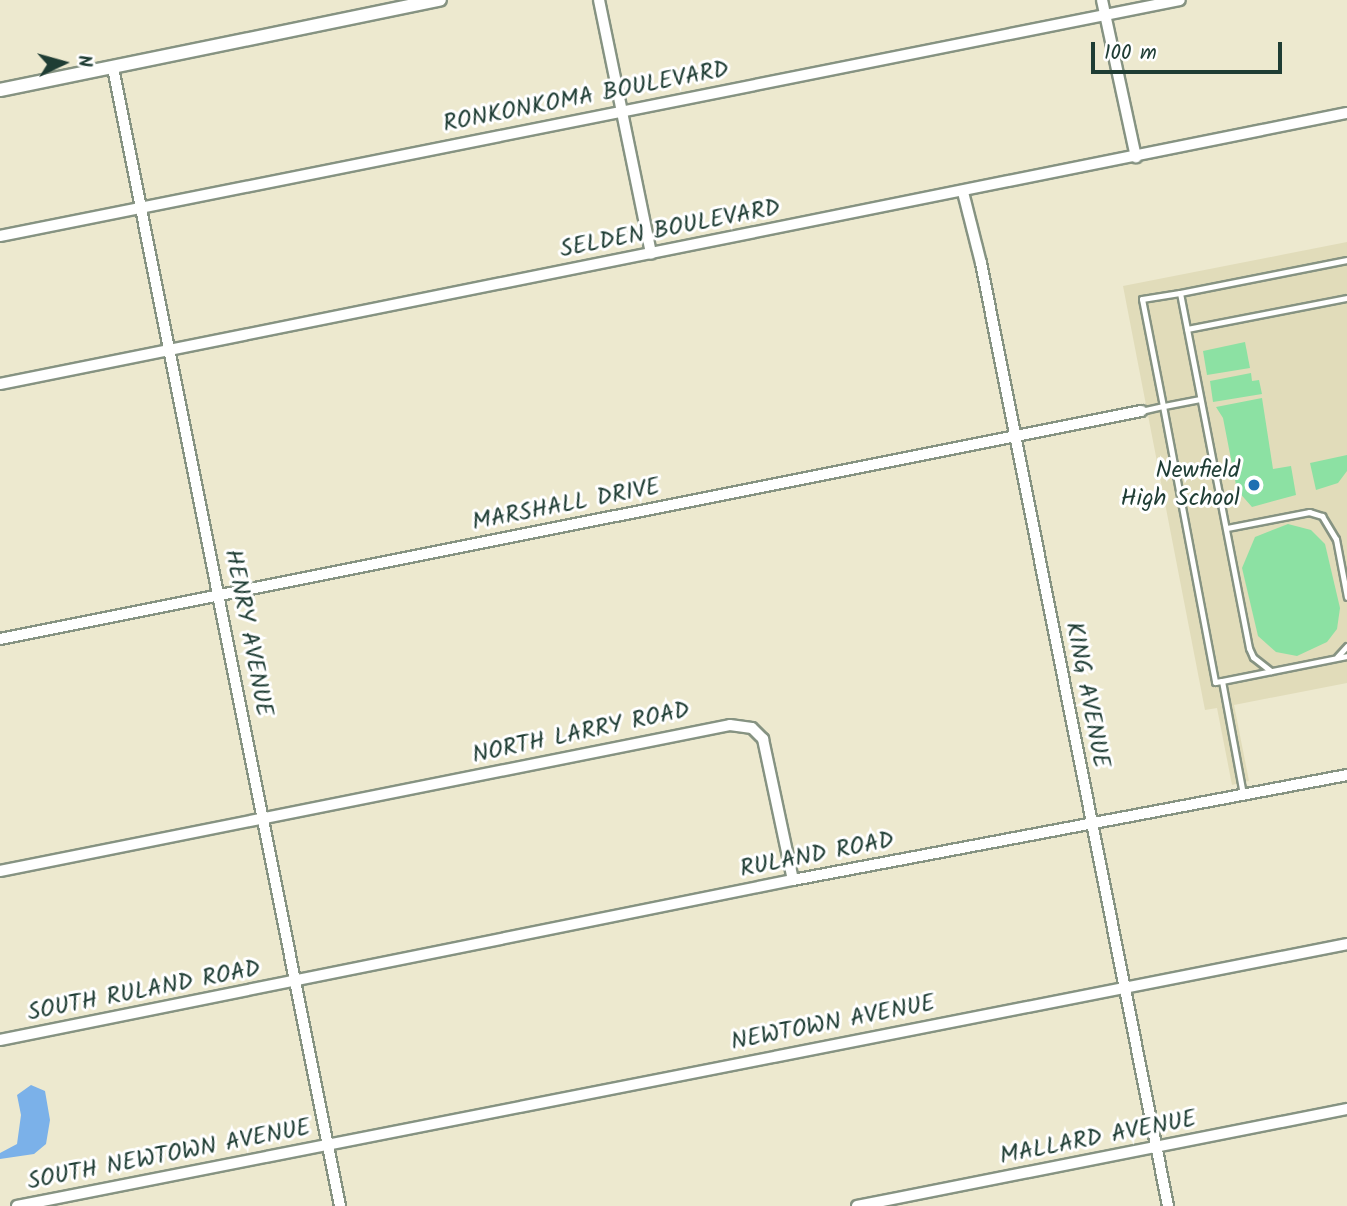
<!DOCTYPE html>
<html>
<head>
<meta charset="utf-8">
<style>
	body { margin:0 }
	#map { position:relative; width:1347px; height:1206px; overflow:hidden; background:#ede9cf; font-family:Kalam,sans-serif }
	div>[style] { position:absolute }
	.built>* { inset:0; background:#e1dcba }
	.green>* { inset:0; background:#8ce1a3 }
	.water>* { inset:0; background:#7bb1e9 }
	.roads { filter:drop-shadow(2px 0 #869382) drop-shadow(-2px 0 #869382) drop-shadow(0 2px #869382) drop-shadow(0 -2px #869382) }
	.service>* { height:5px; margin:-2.5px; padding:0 2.5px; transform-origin:2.5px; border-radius:2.5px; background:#fff }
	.minor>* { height:10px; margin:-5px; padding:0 5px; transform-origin:5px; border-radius:5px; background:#fff }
	.tertiary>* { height:12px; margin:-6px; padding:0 6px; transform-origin:6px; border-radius:6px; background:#fff }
	.dots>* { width:19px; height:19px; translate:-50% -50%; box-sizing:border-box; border:4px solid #fff; border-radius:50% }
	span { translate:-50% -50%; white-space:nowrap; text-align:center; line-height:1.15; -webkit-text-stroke:6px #fff; paint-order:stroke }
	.street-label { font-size:24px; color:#1f3d34 }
	.poi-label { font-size:24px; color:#1f3d34 }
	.right { translate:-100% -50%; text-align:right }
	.north { position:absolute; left:28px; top:28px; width:70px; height:70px; -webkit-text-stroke:5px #fff; paint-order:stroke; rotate:85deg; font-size:19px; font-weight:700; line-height:28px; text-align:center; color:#1f3d34 }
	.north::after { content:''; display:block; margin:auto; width:24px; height:32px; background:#1f3d34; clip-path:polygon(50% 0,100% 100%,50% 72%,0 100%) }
	.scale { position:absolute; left:1091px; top:42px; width:191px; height:32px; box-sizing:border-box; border:4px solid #1f3d34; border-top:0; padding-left:9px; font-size:21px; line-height:24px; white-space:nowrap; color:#1f3d34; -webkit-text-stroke:5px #fff; paint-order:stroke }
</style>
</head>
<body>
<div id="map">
	<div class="built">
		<div style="clip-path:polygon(1347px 242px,1347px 683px,1234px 705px,1249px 781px,1232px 785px,1217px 708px,1205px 710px,1123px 286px)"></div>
	</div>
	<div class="green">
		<div style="clip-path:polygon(1245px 342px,1250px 368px,1207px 375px,1203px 351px)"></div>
		<div style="clip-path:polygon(1251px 373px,1252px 381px,1259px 380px,1262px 394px,1213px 402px,1210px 381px)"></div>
		<div style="clip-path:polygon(1262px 398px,1273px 469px,1291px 466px,1296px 495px,1252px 507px,1237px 490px,1223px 418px,1216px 407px)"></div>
		<div style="clip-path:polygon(1347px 455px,1347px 471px,1338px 483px,1316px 490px,1310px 463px)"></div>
		<div style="clip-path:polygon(1288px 524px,1311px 530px,1325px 544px,1340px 608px,1337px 629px,1327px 642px,1297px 656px,1276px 652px,1258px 636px,1242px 568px,1255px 537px)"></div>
	</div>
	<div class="water">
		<div style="clip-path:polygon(31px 1085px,45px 1091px,50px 1120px,46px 1144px,34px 1154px,0 1159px,0 1153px,17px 1144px,21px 1115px,17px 1095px)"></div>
	</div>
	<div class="roads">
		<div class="service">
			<div style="left:1180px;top:293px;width:170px;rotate:-11.2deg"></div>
			<div style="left:1187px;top:329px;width:163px;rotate:-11deg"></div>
			<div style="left:1200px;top:399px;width:38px;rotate:169deg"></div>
			<div style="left:1163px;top:406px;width:281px;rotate:79.3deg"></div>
			<div style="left:1215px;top:682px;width:7px;rotate:-8deg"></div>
			<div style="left:1222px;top:681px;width:115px;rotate:79.5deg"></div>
			<div style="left:1141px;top:411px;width:23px;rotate:-13deg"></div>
			<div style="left:1163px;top:406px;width:109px;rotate:-101.1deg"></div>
			<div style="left:1142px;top:299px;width:38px;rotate:-9deg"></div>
			<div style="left:1180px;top:293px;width:362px;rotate:79deg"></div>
			<div style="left:1249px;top:648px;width:10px;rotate:66deg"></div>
			<div style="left:1253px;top:657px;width:23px;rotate:38deg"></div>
			<div style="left:1227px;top:528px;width:84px;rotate:-11deg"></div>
			<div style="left:1309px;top:512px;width:14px;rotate:17deg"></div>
			<div style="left:1322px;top:516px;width:27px;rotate:59deg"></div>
			<div style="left:1336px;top:539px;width:59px;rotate:79.3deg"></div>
			<div style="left:1337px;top:657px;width:15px;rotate:-48deg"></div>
			<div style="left:1222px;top:681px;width:127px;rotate:-11.3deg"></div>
		</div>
		<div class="minor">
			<div style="left:599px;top:0;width:259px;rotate:78.4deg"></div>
			<div style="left:1102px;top:0;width:161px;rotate:77.8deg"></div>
			<div style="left:113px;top:68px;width:1160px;rotate:78.72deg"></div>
			<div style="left:963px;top:192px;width:73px;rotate:75.8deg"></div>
			<div style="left:981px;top:263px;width:961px;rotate:78.78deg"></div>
			<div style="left:0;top:236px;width:1203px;rotate:-11.31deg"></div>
			<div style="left:0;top:384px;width:1374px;rotate:-11.38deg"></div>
			<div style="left:0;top:639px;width:1164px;rotate:-11.3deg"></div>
			<div style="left:0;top:871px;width:744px;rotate:-11.31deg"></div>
			<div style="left:730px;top:725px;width:22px;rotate:8deg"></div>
			<div style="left:752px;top:728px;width:16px;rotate:45deg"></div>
			<div style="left:763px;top:739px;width:144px;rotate:78deg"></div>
			<div style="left:0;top:1040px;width:809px;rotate:-11.41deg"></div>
			<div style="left:793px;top:880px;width:564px;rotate:-10.73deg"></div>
			<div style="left:17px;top:1206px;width:1356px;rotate:-11.14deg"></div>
			<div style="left:857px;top:1206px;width:500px;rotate:-11.2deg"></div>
		</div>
		<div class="tertiary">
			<div style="left:0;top:90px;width:449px;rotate:-11.6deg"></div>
		</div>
	</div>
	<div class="dots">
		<div style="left:1254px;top:485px;background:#1f6fb2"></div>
	</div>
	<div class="street-label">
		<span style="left:586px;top:97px;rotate:-11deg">RONKONKOMA BOULEVARD</span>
		<span style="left:670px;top:229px;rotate:-11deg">SELDEN BOULEVARD</span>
		<span style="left:566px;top:505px;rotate:-11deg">MARSHALL DRIVE</span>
		<span style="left:248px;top:633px;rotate:79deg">HENRY AVENUE</span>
		<span style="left:1087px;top:695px;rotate:79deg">KING AVENUE</span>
		<span style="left:581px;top:733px;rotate:-12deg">NORTH LARRY ROAD</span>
		<span style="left:817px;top:855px;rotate:-11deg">RULAND ROAD</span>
		<span style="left:144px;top:991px;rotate:-11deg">SOUTH RULAND ROAD</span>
		<span style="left:833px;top:1023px;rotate:-11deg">NEWTOWN AVENUE</span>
		<span style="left:1098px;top:1138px;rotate:-11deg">MALLARD AVENUE</span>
		<span style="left:169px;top:1155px;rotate:-11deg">SOUTH NEWTOWN AVENUE</span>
	</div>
	<div class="poi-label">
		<span class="right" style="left:1240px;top:485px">Newfield<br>High School</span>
	</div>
	<div class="north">N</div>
	<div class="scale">100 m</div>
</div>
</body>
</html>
